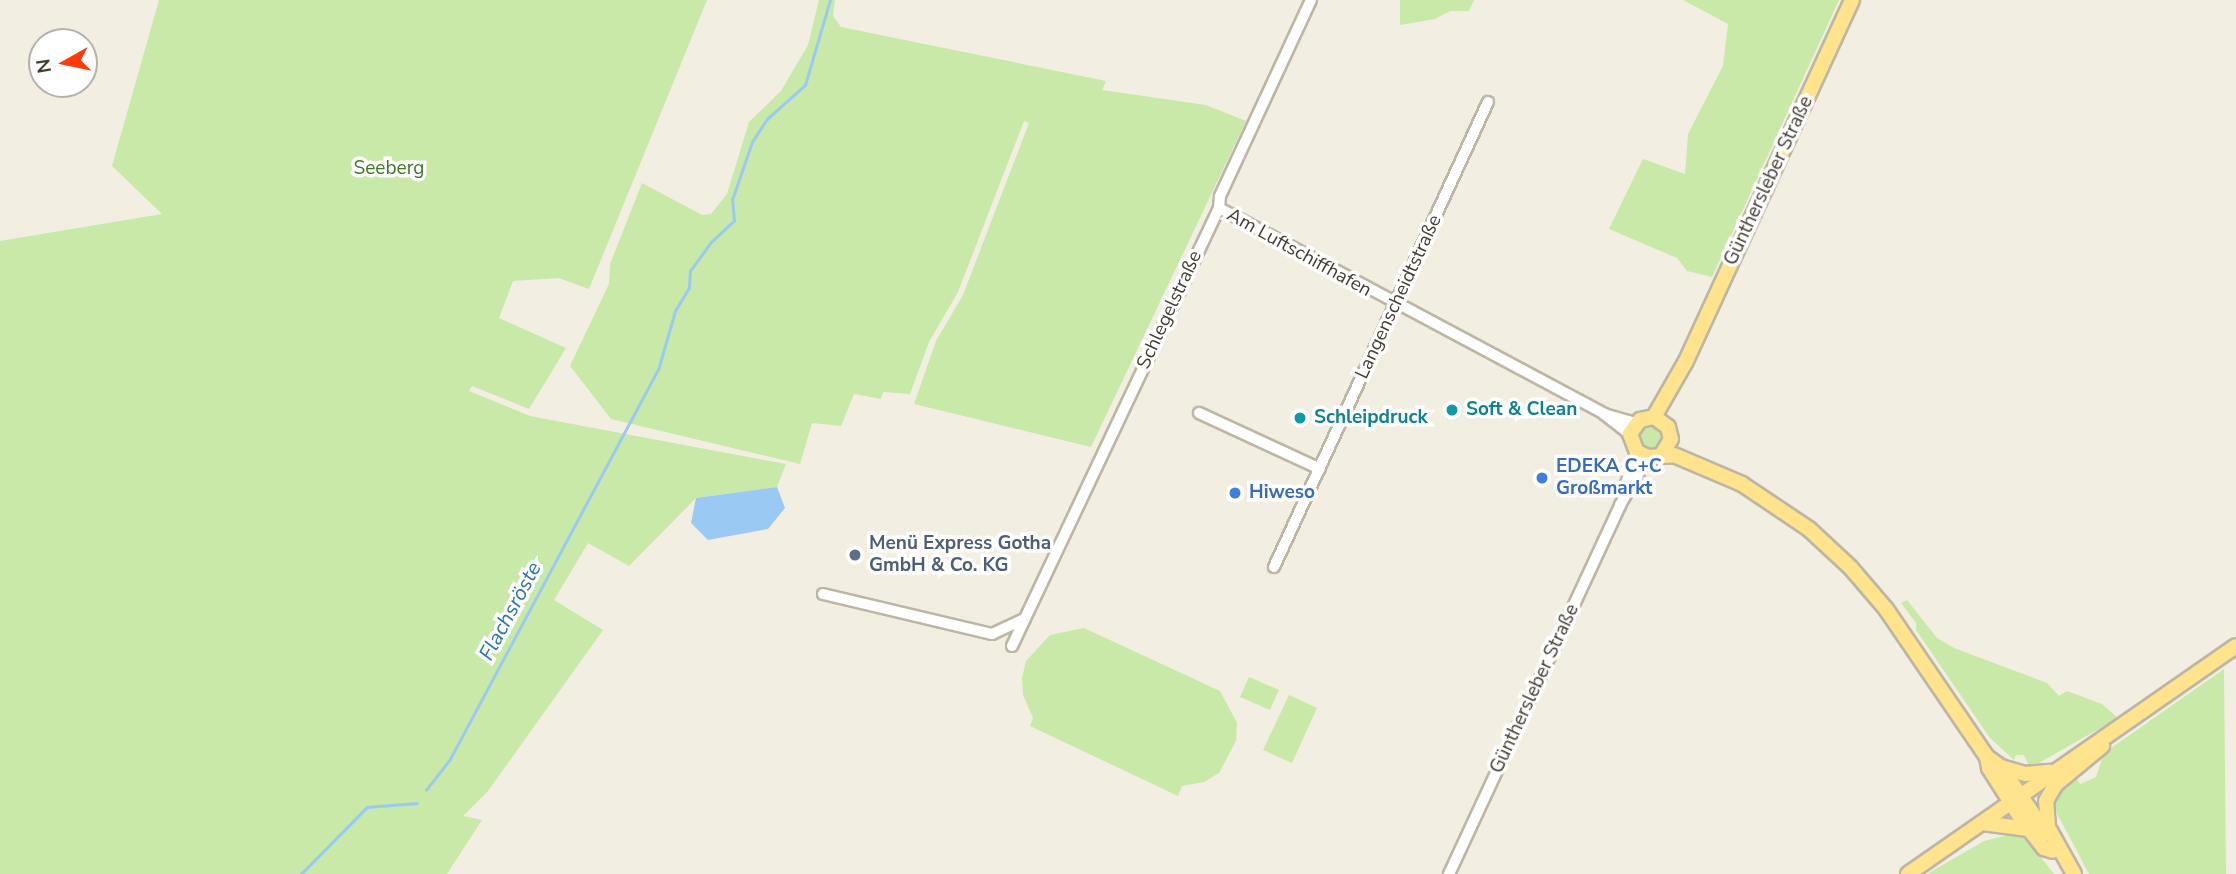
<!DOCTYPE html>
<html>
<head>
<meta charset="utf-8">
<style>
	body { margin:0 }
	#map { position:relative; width:2236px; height:874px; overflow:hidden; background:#f2eee2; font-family:"Nunito Sans",sans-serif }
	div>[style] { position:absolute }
	.green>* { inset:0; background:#c8e9a8 }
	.water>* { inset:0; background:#9acaf3 }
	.stream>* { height:2.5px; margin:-1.25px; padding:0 1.25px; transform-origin:1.25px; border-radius:1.25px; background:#9acaf3 }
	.roads { filter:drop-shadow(2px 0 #bdb6a4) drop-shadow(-2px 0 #bdb6a4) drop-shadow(0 2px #bdb6a4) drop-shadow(0 -2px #bdb6a4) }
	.minor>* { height:10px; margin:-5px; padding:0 5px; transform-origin:5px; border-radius:5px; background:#fff }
	.major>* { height:14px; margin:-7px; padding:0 7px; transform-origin:7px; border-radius:7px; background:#ffe48d }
	.dots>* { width:19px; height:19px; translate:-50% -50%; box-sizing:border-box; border:4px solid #fff; border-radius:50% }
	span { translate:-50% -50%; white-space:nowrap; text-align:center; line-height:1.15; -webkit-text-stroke:7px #fff; paint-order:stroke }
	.park-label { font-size:19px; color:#3f7624 }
	.street-label { font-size:19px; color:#433d32 }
	.culture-label { font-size:19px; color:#0d838f; font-weight:700 }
	.left { translate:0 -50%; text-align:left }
	.shop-label { font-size:19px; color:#366cbe; font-weight:700 }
	.service-label { font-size:19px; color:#4e5e75; font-weight:700 }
	.water-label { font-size:21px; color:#2872b2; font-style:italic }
	.north { position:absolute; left:28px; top:28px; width:70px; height:70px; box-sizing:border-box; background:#fff; border:2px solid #b4b1ad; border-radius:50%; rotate:261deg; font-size:19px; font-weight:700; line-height:28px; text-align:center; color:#433d32 }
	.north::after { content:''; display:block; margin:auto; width:24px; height:32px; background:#ff3b0b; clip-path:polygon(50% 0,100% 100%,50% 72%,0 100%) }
</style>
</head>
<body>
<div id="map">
	<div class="green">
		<div style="clip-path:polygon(159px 0,707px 0,589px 289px,559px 278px,513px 281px,499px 318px,566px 348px,529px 409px,472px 386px,469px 391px,530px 416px,786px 464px,777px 487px,696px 498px,629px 566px,588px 543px,554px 600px,603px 630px,488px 791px,463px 816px,482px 820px,447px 874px,0 874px,0 241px,162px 214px,112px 166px)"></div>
		<div style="clip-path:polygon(819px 0,835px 0,833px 16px,841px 27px,1106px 81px,1102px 90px,1206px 105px,1246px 121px,1091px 447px,914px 404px,936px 341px,963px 295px,1029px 123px,1024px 121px,958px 292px,929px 342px,910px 394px,883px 392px,881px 399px,854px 394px,841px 426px,812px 423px,800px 464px,611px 419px,570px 366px,609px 284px,610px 264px,642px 183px,702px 215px,711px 214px,727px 194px,749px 122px,781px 91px,808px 45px)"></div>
		<div style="clip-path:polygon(1400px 0,1474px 0,1469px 11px,1450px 11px,1435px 19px,1400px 25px)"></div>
		<div style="clip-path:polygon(1683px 0,1839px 0,1712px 277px,1687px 271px,1677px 258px,1609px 229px,1643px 159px,1685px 174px,1688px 134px,1723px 66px,1728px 24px)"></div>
		<div style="clip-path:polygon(1651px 421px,1665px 433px,1661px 447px,1653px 451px,1643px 450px,1636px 432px)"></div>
		<div style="clip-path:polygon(1907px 600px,1937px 638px,1954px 648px,2047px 683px,2059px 696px,2067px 691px,2102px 704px,2118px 718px,2030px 768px,2024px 755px,2016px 755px,2014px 760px,1990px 738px,1916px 630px,1916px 623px,1901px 603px)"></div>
		<div style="clip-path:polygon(1084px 628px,1220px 691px,1237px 723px,1236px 741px,1219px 773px,1204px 782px,1182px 786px,1178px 796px,1030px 726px,1033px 718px,1023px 695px,1022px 678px,1026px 661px,1050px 635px)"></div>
		<div style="clip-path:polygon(2224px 669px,2226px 874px,2089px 874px,2052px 804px,2059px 786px,2076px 777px,2080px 784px,2096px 777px,2104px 753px)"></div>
		<div style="clip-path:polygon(1249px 677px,1279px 690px,1270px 710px,1240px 697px)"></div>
		<div style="clip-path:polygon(1289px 695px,1317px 708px,1292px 763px,1263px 750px)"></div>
		<div style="clip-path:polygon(2015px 833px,2027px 839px,2054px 874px,1927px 874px,1984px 841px)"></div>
	</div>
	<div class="water">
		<div style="clip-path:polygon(777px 487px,785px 508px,768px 529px,708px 540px,691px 523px,696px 498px)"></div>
	</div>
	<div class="stream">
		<div style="left:426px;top:790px;width:39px;rotate:-52deg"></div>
		<div style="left:450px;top:759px;width:441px;rotate:-61.9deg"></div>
		<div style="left:658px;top:370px;width:61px;rotate:-73.9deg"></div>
		<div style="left:675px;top:311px;width:27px;rotate:-59deg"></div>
		<div style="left:689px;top:288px;width:17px;rotate:-87deg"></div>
		<div style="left:690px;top:271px;width:34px;rotate:-54deg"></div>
		<div style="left:710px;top:243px;width:33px;rotate:-43deg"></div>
		<div style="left:734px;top:221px;width:21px;rotate:-95deg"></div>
		<div style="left:732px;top:200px;width:61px;rotate:-71deg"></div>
		<div style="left:752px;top:142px;width:27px;rotate:-57deg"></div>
		<div style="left:767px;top:119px;width:51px;rotate:-41.8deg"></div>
		<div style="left:805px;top:85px;width:89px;rotate:-73.6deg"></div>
		<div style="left:301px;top:874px;width:94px;rotate:-45.4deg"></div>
		<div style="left:367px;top:807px;width:50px;rotate:-4.6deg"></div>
	</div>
	<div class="roads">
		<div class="minor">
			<div style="left:1219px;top:208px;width:437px;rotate:28.1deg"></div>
			<div style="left:1604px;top:414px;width:33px;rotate:38deg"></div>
			<div style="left:1199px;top:413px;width:133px;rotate:24.8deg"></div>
			<div style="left:1604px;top:414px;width:33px;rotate:16deg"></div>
			<div style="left:1623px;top:492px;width:42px;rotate:-70.7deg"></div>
			<div style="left:1274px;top:567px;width:512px;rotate:-65.29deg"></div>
			<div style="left:823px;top:594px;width:174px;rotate:13.3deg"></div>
			<div style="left:992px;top:634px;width:33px;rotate:-25deg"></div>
			<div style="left:1012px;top:646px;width:484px;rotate:-64.7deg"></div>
			<div style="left:1219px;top:208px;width:12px;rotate:-85deg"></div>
			<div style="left:1220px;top:196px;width:216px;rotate:-65.1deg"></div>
			<div style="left:1449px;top:874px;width:407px;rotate:-65.1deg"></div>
			<div style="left:1620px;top:505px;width:56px;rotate:-59.7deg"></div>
		</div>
		<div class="major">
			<div style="left:1654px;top:417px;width:64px;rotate:-60.3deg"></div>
			<div style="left:1686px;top:361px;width:397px;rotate:-65.3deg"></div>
			<div style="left:1662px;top:454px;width:17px;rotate:-59deg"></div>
			<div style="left:1671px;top:439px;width:12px;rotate:-104deg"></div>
			<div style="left:1668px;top:427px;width:17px;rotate:-144deg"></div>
			<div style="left:1654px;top:417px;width:14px;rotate:168deg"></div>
			<div style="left:1640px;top:420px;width:17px;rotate:126deg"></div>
			<div style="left:1630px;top:434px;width:19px;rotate:69deg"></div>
			<div style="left:1637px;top:452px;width:12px;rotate:24deg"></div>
			<div style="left:1648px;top:457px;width:26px;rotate:-4deg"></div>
			<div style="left:1674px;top:455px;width:74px;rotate:23.1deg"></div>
			<div style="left:1742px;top:484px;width:81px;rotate:33.9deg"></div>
			<div style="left:1809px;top:529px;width:56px;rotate:42.8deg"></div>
			<div style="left:1850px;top:567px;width:55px;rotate:49.4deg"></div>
			<div style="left:1886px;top:609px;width:179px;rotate:55.7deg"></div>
			<div style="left:1987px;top:757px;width:11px;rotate:80deg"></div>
			<div style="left:1989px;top:768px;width:62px;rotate:57.6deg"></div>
			<div style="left:2022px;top:820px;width:36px;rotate:52deg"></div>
			<div style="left:2044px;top:848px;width:9px;rotate:18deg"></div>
			<div style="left:1987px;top:757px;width:17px;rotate:36deg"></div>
			<div style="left:2001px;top:767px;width:80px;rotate:55.7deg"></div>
			<div style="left:2001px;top:767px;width:25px;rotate:16deg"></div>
			<div style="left:2025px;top:774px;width:25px;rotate:-5deg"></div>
			<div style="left:1982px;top:823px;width:47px;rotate:7.3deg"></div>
			<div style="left:1908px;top:874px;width:399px;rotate:-34.8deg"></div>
			<div style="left:2074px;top:874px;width:54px;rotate:-119deg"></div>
			<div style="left:2048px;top:827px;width:26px;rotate:-94deg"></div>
			<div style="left:2046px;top:801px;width:20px;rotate:-60deg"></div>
			<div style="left:2056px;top:784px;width:60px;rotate:-39.6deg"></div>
		</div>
	</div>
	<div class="dots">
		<div style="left:1452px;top:410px;background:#0f9aa8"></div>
		<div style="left:1300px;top:418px;background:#0f9aa8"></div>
		<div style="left:1542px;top:478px;background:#3f7fe0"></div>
		<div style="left:1235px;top:493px;background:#3f7fe0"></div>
		<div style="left:855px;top:555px;background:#5c6f8a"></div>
	</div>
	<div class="park-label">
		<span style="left:389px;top:169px">Seeberg</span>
	</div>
	<div class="street-label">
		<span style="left:1769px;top:181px;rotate:-65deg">Günthersleber Straße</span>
		<span style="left:1299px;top:253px;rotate:29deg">Am Luftschiffhafen</span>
		<span style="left:1399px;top:297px;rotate:-65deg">Langenscheidtstraße</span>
		<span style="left:1170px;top:310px;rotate:-65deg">Schlegelstraße</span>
		<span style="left:1535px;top:689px;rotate:-65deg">Günthersleber Straße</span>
	</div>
	<div class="culture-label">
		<span class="left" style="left:1466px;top:410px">Soft &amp; Clean</span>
		<span class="left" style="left:1314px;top:418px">Schleipdruck</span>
	</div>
	<div class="shop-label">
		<span class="left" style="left:1556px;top:478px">EDEKA C+C<br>Großmarkt</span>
		<span class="left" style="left:1249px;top:493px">Hiweso</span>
	</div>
	<div class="service-label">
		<span class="left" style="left:869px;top:555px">Menü Express Gotha<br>GmbH &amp; Co. KG</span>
	</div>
	<div class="water-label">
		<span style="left:510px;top:611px;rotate:-62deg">Flachsröste</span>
	</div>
	<div class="north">N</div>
</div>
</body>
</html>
